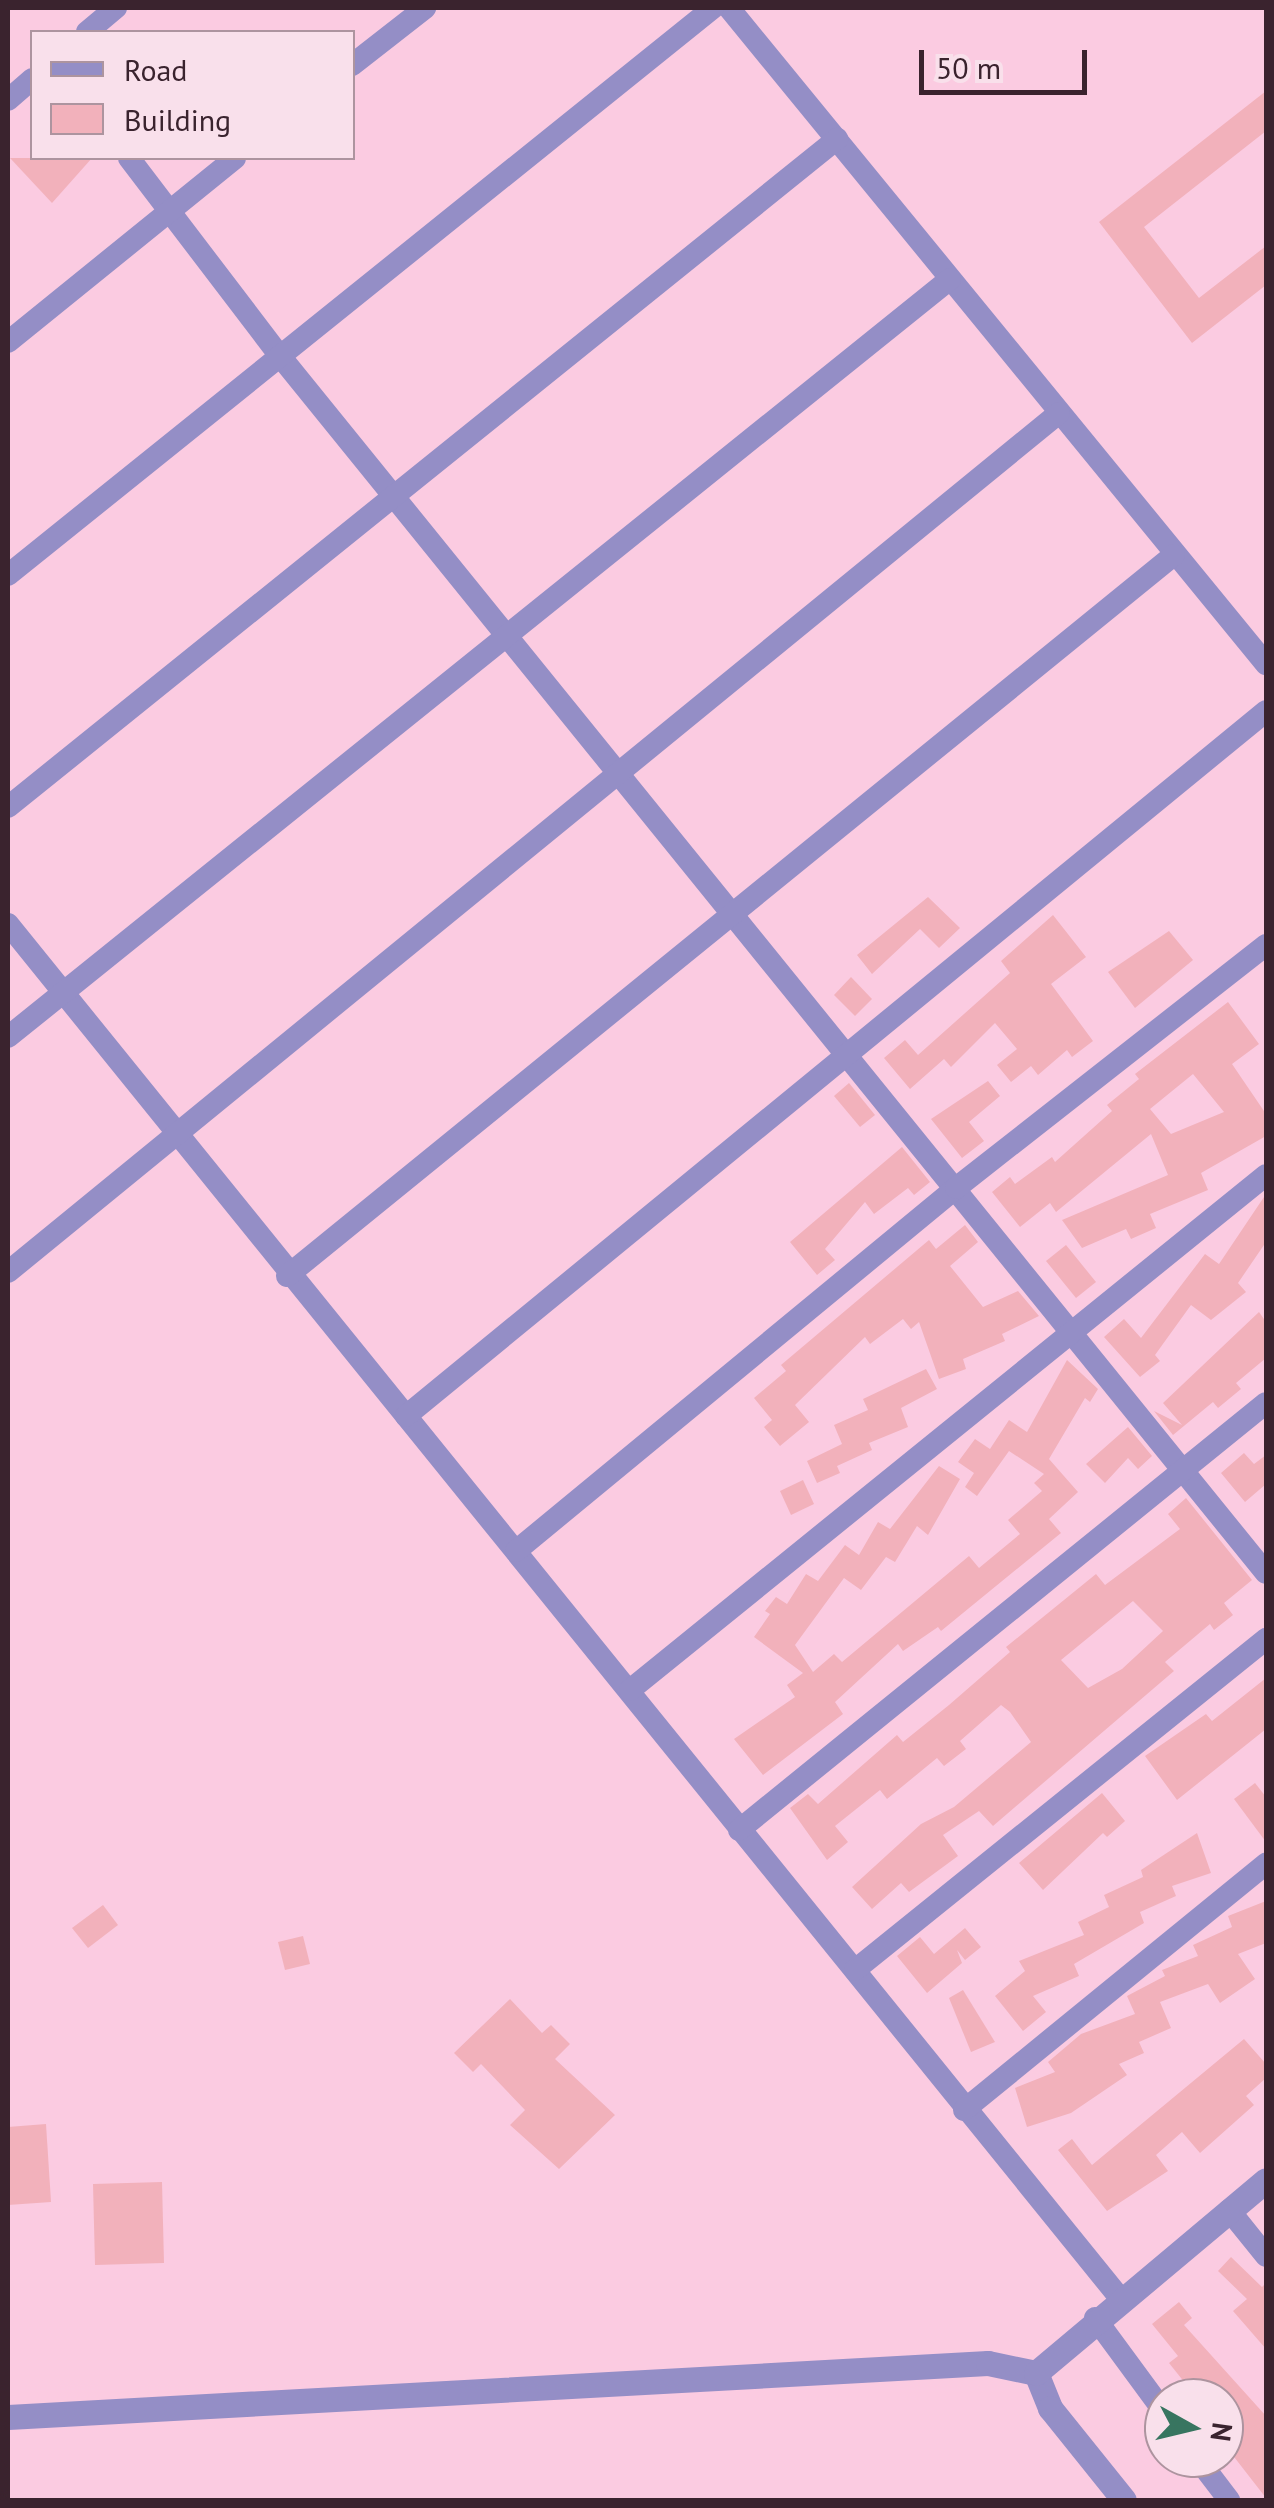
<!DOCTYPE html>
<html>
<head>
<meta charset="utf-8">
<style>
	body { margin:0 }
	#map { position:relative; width:1274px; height:2508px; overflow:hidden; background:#fbcbe1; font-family:"PT Sans",sans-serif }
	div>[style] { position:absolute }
	.building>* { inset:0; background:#f2b1bb }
	.minor>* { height:22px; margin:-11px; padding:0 11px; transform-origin:11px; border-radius:11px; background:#948ec6 }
	.tertiary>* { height:25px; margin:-12.5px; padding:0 12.5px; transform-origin:12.5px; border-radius:12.5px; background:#948ec6 }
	span { translate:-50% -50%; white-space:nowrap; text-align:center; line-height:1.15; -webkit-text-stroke:10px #f9e0eb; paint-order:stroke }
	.frame { position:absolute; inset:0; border:10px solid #3a232e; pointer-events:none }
	.legend { position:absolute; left:30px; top:30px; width:325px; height:130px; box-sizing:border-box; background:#f9e0eb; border:2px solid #ad949f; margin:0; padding:12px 18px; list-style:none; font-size:30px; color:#3a232e }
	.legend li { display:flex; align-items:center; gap:20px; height:50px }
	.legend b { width:50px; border:2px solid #ad949f }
	.north { position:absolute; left:1144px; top:2378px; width:100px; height:100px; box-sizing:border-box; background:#f9e0eb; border:2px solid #ad949f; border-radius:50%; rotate:98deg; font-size:28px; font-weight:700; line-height:40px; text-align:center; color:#3a232e }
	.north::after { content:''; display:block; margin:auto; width:35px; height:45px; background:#387560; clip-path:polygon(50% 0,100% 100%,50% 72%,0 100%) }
	.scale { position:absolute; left:919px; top:50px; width:168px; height:45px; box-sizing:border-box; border:5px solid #3a232e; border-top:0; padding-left:12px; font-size:30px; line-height:35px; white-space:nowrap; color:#3a232e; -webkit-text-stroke:8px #f9e0eb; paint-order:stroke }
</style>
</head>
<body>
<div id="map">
	<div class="building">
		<div style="clip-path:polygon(1266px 91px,1266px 131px,1144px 227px,1199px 298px,1266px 246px,1266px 285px,1192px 343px,1099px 222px)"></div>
		<div style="clip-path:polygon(10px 158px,92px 158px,52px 203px)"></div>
		<div style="clip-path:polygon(928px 897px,960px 928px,939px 948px,920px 929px,872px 974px,857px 955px)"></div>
		<div style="clip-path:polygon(1053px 915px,1086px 957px,1051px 984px,1093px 1041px,1072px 1057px,1067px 1050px,1038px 1075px,1031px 1066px,1011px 1082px,997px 1065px,1017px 1049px,995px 1023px,951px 1067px,944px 1059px,910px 1089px,884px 1058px,905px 1040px,918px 1055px,1010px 973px,1001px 961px)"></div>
		<div style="clip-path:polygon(1169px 931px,1193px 960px,1135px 1008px,1108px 972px)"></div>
		<div style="clip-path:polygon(851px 977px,872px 999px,855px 1016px,834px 995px)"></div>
		<div style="clip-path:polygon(evenodd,1228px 1002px,1259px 1044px,1232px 1064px,1266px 1114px,1266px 1136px,1201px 1173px,1208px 1190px,1150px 1214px,1156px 1228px,1131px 1239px,1126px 1229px,1082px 1248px,1062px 1220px,1168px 1175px,1151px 1134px,1056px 1212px,1050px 1203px,1020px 1227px,992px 1192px,1010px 1177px,1015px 1184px,1052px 1157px,1055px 1162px,1112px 1111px,1107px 1105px,1139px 1079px,1135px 1074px,1228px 1002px,1193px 1074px,1224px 1112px,1171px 1134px,1150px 1109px,1193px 1074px)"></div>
		<div style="clip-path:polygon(988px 1081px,1000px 1096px,969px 1122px,984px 1141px,962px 1158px,931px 1119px)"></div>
		<div style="clip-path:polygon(849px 1083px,875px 1115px,860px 1127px,834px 1096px)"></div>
		<div style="clip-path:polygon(902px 1147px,930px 1182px,914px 1195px,908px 1188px,874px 1214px,865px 1202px,825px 1249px,835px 1260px,817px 1275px,790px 1242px)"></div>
		<div style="clip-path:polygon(1266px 1194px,1266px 1242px,1238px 1283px,1246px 1292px,1211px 1320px,1191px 1305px,1155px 1355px,1160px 1361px,1140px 1377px,1104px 1337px,1124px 1319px,1141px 1338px,1205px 1254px,1219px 1264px)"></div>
		<div style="clip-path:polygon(965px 1225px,978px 1242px,950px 1266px,983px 1307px,1018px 1291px,1039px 1316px,1002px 1334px,1005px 1341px,963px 1359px,966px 1369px,939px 1379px,919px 1322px,911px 1329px,903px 1319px,870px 1344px,865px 1337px,795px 1405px,809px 1422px,780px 1446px,764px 1427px,772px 1420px,754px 1398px,786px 1371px,781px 1365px,929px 1240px,936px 1249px)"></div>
		<div style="clip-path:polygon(1066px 1245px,1096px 1282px,1076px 1298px,1046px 1261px)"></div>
		<div style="clip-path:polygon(1259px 1312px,1266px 1322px,1266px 1358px,1236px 1383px,1241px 1389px,1218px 1408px,1213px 1402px,1173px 1435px,1154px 1411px,1182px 1425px,1163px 1403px)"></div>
		<div style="clip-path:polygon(1067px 1360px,1098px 1389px,1090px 1402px,1085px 1398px,1049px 1459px,1078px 1492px,1049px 1519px,1061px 1533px,941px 1631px,938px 1627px,903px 1651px,898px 1644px,835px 1702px,843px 1714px,763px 1775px,734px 1739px,795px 1697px,787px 1685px,803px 1673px,754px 1637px,770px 1614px,765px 1611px,776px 1597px,787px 1604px,806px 1574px,818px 1581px,845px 1545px,859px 1555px,878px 1522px,890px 1529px,939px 1466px,960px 1479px,928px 1535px,917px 1526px,895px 1562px,886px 1557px,861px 1590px,844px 1578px,795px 1645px,813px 1672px,834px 1654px,842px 1662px,969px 1556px,979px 1568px,1020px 1534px,1008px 1520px,1042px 1491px,1034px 1483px,1044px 1474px,1009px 1451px,977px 1496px,965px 1487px,974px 1473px,958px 1462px,975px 1439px,990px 1449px,1009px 1420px,1027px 1432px)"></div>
		<div style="clip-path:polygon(926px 1369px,937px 1389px,901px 1408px,908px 1427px,869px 1443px,872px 1450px,837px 1466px,840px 1473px,817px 1483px,807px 1461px,842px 1444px,834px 1425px,868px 1410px,863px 1399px)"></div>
		<div style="clip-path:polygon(1128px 1427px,1152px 1456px,1138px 1469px,1128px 1458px,1105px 1483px,1086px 1464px)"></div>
		<div style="clip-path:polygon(1244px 1453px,1254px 1464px,1266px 1455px,1266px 1484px,1245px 1502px,1221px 1473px)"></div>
		<div style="clip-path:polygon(803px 1480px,814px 1504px,791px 1515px,780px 1491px)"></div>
		<div style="clip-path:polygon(evenodd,1186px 1498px,1252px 1580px,1224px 1603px,1233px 1615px,1214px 1630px,1210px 1624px,1165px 1662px,1174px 1671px,993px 1826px,979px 1811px,943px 1835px,958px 1856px,909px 1892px,901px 1883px,872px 1909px,852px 1887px,921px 1824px,954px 1807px,1031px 1742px,1010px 1712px,1001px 1705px,960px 1741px,966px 1749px,944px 1766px,937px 1758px,887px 1799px,880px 1790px,835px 1826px,848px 1842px,827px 1860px,790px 1808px,808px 1794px,818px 1804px,897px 1735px,903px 1742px,949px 1705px,1010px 1652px,1006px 1647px,1096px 1574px,1105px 1585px,1180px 1529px,1168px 1514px,1186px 1498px,1133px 1601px,1163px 1631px,1122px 1669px,1088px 1688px,1061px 1660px,1133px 1601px)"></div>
		<div style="clip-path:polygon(1266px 1678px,1266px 1729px,1177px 1800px,1145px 1756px,1206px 1714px,1212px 1721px)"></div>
		<div style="clip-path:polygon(1255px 1783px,1266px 1797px,1266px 1842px,1234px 1799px)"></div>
		<div style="clip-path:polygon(1102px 1793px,1125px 1821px,1107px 1837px,1103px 1833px,1043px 1890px,1019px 1863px)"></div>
		<div style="clip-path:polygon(1197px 1833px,1211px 1873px,1172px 1886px,1176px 1896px,1140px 1912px,1144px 1923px,1074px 1964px,1079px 1976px,1033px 1996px,1046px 2012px,1023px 2031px,995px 1996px,1025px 1971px,1019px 1961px,1084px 1935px,1078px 1922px,1109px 1907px,1104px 1895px,1143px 1877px,1141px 1870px)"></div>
		<div style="clip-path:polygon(1266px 1901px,1266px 1943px,1238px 1954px,1255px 1979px,1220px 2003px,1208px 1984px,1160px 2002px,1171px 2028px,1139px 2042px,1144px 2053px,1119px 2064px,1127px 2075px,1071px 2113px,1027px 2127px,1015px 2088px,1055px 2072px,1048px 2062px,1081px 2034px,1135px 2014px,1127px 1996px,1165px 1976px,1162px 1970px,1198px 1956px,1193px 1945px,1232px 1927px,1228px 1916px)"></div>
		<div style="clip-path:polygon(103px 1905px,118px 1925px,88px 1948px,72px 1928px)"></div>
		<div style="clip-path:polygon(965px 1928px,981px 1947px,965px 1960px,957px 1950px,962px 1963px,927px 1993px,897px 1956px,920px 1937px,934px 1954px)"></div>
		<div style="clip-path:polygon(303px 1936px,310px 1964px,285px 1970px,278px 1942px)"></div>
		<div style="clip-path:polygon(963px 1990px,995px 2042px,971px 2052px,949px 1998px)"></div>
		<div style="clip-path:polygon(510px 1999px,542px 2033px,551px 2025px,570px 2044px,555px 2059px,615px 2115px,559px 2169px,510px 2125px,525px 2110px,481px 2064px,473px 2072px,454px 2053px)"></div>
		<div style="clip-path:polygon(1244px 2039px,1266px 2064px,1266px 2078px,1246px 2096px,1254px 2105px,1200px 2153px,1182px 2132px,1156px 2155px,1168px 2171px,1107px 2211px,1058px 2150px,1072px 2139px,1092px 2165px)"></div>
		<div style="clip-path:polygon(46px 2124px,51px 2202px,8px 2205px,8px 2127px)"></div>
		<div style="clip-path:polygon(162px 2182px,164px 2263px,95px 2265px,93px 2184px)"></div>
		<div style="clip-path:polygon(1231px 2257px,1262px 2287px,1266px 2283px,1266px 2349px,1233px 2311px,1247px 2299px,1218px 2271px)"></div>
		<div style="clip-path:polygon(1179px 2302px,1192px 2318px,1184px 2325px,1266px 2416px,1266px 2498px,1224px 2444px,1224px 2398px,1197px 2398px,1169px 2363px,1178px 2356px,1152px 2324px)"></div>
	</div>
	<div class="minor">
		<div style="left:729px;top:8px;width:848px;rotate:50.7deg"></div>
		<div style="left:87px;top:32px;width:38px;rotate:-40deg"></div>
		<div style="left:352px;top:65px;width:93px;rotate:-38deg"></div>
		<div style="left:8px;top:100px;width:32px;rotate:-41deg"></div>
		<div style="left:129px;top:158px;width:249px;rotate:52.7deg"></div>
		<div style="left:280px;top:356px;width:1566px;rotate:50.99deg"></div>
		<div style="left:8px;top:342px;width:292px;rotate:-39deg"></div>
		<div style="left:8px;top:575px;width:905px;rotate:-38.81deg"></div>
		<div style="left:8px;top:807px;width:1065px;rotate:-38.86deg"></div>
		<div style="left:8px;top:924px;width:1768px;rotate:51.02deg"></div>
		<div style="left:8px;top:1037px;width:1209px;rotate:-38.82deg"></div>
		<div style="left:8px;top:1272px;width:1357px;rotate:-39.26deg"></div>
		<div style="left:287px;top:1276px;width:1143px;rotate:-39.11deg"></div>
		<div style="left:406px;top:1416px;width:1112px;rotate:-39.34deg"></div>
		<div style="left:516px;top:1551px;width:570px;rotate:-39.52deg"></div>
		<div style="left:956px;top:1188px;width:394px;rotate:-38.1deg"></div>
		<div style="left:630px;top:1690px;width:818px;rotate:-39deg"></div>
		<div style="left:739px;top:1830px;width:678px;rotate:-39.02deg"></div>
		<div style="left:855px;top:1970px;width:528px;rotate:-38.85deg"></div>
		<div style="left:964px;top:2110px;width:390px;rotate:-39.2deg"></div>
		<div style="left:1229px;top:2210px;width:59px;rotate:51.2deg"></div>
		<div style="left:1095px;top:2318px;width:117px;rotate:53.7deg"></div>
		<div style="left:1197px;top:2458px;width:53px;rotate:52.7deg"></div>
	</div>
	<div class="tertiary">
		<div style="left:1036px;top:2373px;width:38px;rotate:68deg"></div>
		<div style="left:1050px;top:2408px;width:118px;rotate:51.2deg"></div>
		<div style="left:8px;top:2417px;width:981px;rotate:-3.15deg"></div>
		<div style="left:988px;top:2363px;width:49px;rotate:11.8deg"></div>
		<div style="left:1036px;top:2373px;width:300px;rotate:-40deg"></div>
	</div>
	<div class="frame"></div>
	<ul class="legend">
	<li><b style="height:12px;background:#948ec6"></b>Road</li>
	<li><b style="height:28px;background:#f2b1bb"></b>Building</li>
	</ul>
	<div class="north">N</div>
	<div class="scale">50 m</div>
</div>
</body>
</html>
